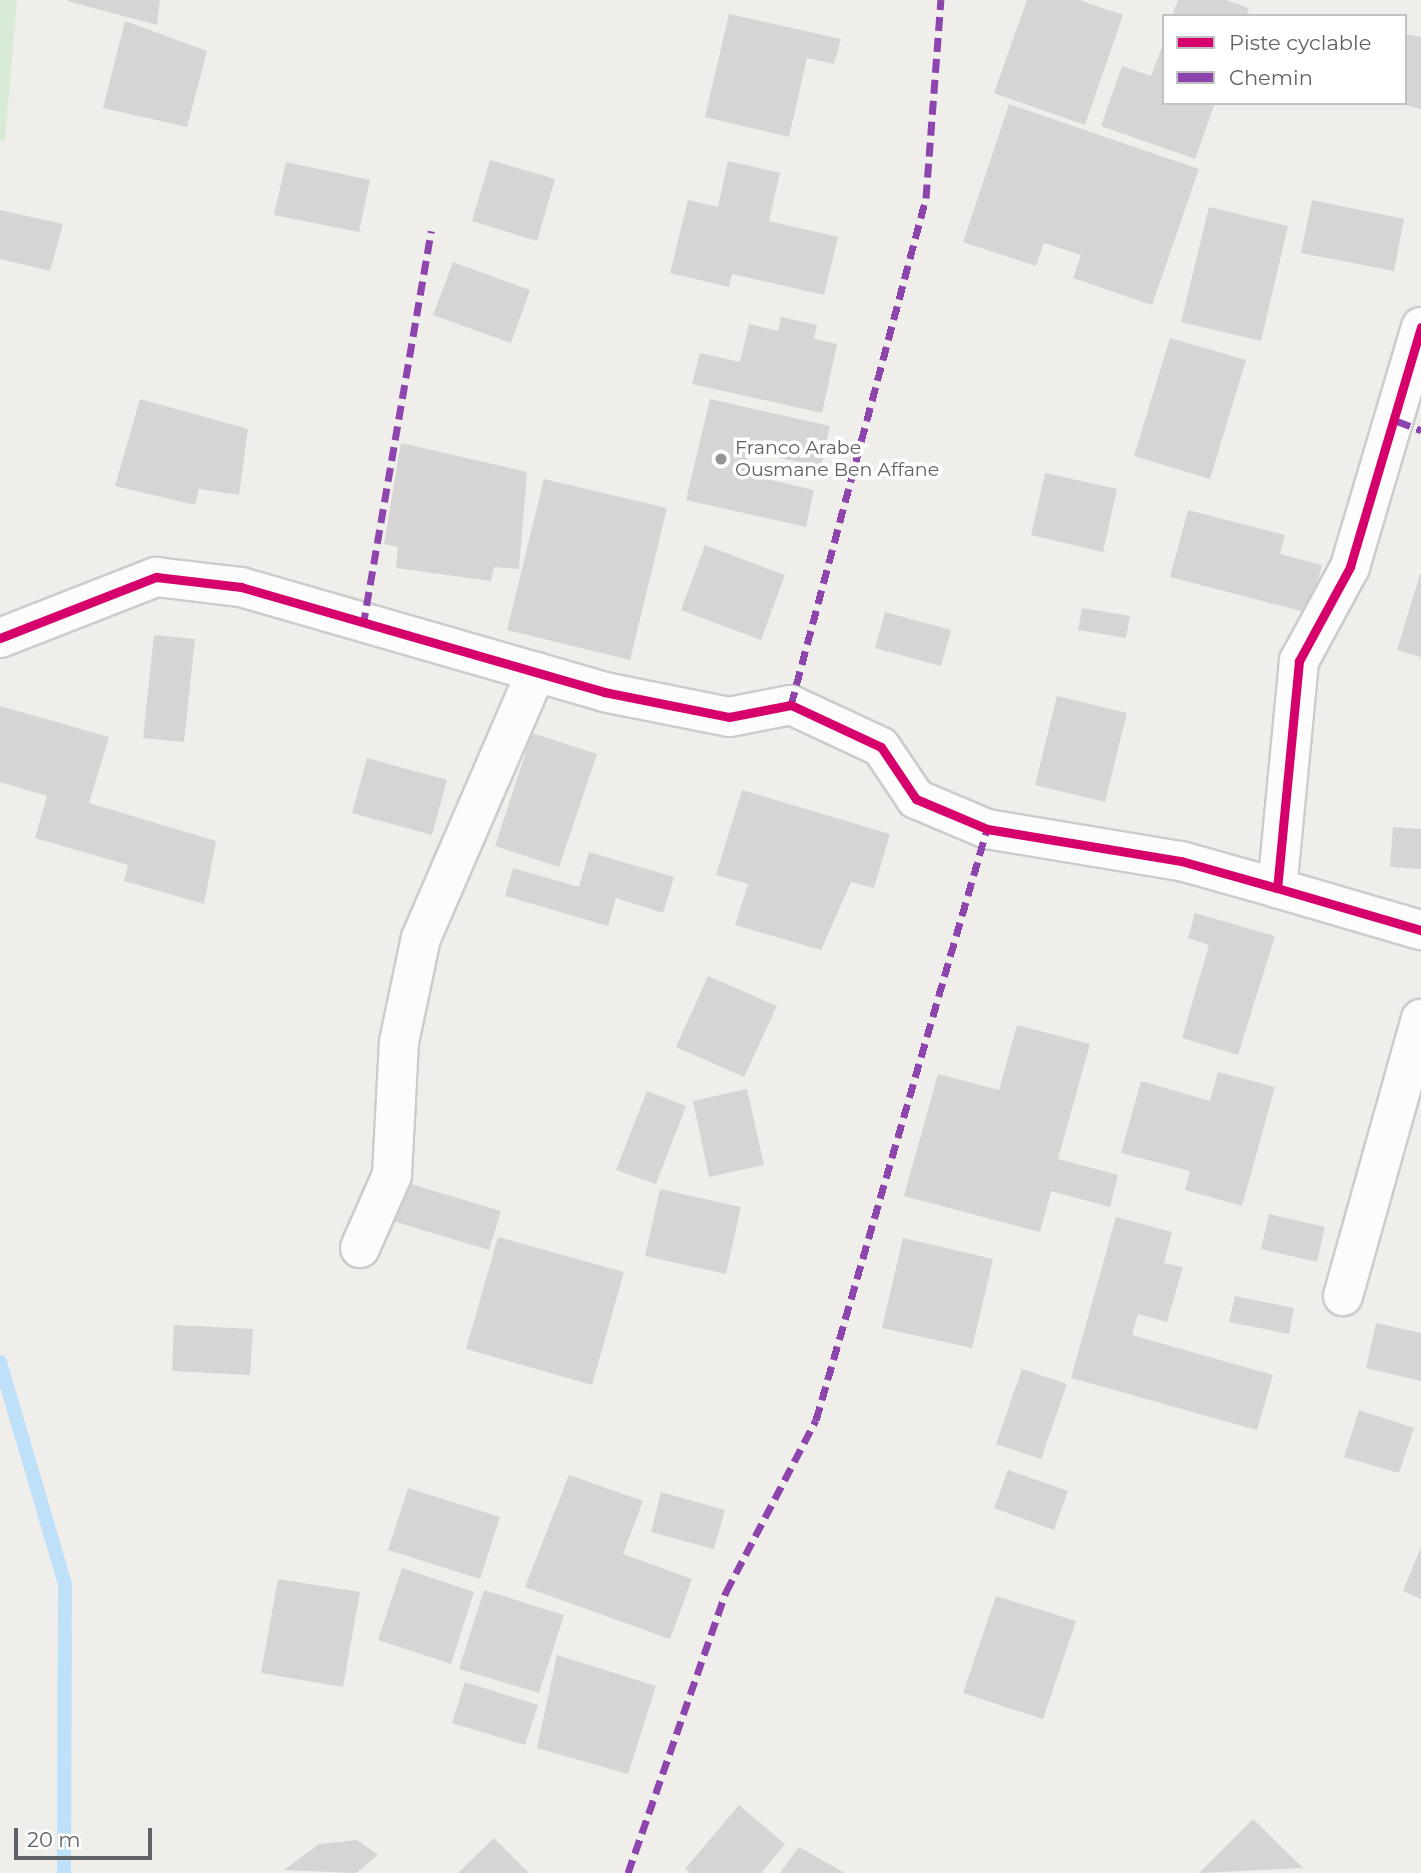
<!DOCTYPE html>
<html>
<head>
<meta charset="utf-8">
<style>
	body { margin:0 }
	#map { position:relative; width:1421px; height:1873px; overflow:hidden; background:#efeeea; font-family:Montserrat,sans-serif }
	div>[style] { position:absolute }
	.green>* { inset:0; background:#d8ebd6 }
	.stream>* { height:14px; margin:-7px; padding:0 7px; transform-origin:7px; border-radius:7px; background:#bfe0f9 }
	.building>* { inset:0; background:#d6d5d3 }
	.roads { filter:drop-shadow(2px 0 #cbcccc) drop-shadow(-2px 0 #cbcccc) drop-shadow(0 2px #cbcccc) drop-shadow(0 -2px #cbcccc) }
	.minor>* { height:38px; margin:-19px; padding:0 19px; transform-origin:19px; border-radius:19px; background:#fdfcfc }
	.quiet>* { height:7px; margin-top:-3.5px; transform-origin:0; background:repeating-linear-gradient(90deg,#8e44ad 0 14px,transparent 0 21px) }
	.cycleway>* { height:9px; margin:-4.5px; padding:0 4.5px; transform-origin:4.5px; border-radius:4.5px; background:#d6006c }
	.dots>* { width:19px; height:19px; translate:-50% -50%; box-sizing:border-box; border:4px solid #fff; border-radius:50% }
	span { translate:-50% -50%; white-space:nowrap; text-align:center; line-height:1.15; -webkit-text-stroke:7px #fff; paint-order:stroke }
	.poi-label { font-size:19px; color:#5f6368 }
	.left { translate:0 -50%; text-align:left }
	.legend { position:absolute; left:1162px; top:14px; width:245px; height:91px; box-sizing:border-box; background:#fff; border:2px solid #bfc1c3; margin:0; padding:9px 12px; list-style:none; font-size:21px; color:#5f6368 }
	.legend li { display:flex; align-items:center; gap:14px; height:35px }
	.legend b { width:35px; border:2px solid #bfc1c3 }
	.scale { position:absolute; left:14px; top:1828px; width:138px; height:32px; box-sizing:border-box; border:4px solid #5f6368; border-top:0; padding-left:9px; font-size:21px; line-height:24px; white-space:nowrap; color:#5f6368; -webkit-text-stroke:5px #fff; paint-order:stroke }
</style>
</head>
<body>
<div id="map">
	<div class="green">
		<div style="clip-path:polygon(0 0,17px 0,5px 140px,0 140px)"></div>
	</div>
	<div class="stream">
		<div style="left:0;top:1362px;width:232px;rotate:73.7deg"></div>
		<div style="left:65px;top:1585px;width:288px;rotate:90.2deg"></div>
	</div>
	<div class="building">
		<div style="clip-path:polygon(68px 0,160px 0,157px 25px,67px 1px)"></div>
		<div style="clip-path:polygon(1027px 0,1079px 0,1123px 15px,1085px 125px,994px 93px)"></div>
		<div style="clip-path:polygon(1178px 0,1226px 0,1249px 8px,1246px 16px,1172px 16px)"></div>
		<div style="clip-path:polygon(729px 14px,841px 39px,834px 64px,807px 58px,789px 137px,705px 117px)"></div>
		<div style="clip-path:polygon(125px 21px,207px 51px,187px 127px,103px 108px)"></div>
		<div style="clip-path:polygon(1405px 34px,1421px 37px,1421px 109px,1405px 105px)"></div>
		<div style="clip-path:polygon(1164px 41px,1164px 103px,1215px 103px,1195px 159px,1101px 126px,1122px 66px,1151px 76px)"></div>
		<div style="clip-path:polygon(1009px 104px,1199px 169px,1152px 305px,1073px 278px,1081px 255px,1044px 243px,1036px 266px,963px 242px)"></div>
		<div style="clip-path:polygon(490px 160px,555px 179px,537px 241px,472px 221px)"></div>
		<div style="clip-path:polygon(728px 161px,780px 173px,769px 221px,838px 237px,824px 295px,732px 274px,729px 287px,670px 273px,688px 200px,718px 207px)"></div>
		<div style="clip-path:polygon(286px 162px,370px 180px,359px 232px,274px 215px)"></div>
		<div style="clip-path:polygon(1312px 200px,1404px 219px,1394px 271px,1301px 253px)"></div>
		<div style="clip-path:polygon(1209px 207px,1288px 226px,1261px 341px,1181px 322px)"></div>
		<div style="clip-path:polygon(0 210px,63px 224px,50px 271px,0 259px)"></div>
		<div style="clip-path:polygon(453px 262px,530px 290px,511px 343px,433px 315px)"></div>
		<div style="clip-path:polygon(781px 317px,817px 325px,814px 339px,837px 344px,822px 413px,692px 384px,700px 353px,740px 362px,749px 324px,778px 331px)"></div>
		<div style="clip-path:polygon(1170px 338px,1246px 360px,1210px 479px,1134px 456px)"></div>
		<div style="clip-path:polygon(140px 399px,248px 429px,239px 495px,199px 489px,195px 505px,115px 486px)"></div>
		<div style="clip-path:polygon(710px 399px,830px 426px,821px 467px,749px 451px,744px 474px,814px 490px,806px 527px,686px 500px)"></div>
		<div style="clip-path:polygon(401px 443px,527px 472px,519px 569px,494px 567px,491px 581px,396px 568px,398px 547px,384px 544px)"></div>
		<div style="clip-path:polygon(1045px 473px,1117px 489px,1103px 552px,1031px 535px)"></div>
		<div style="clip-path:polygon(544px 479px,667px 508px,630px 660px,507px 630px)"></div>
		<div style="clip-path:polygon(1188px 510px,1285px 535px,1280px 554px,1322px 565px,1309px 613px,1170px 577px)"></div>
		<div style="clip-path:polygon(705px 545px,785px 575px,761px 640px,681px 610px)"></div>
		<div style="clip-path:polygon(1420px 574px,1421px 574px,1421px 657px,1397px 650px)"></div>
		<div style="clip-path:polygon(1082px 608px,1130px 616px,1126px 638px,1078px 630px)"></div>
		<div style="clip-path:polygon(885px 612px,951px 630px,941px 666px,875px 648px)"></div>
		<div style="clip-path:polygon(154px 635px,195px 639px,184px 742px,143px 738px)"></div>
		<div style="clip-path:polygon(1057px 696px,1127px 713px,1105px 802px,1035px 785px)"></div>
		<div style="clip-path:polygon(0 706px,109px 737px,89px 803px,216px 841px,204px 904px,124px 881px,128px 865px,35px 838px,47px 796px,0 782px)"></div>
		<div style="clip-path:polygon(532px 733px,597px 754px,559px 867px,495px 846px)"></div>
		<div style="clip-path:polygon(367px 758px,447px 780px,432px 835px,352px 813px)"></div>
		<div style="clip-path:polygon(742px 790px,890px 834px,874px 888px,851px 882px,821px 950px,735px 925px,748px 884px,716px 875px)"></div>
		<div style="clip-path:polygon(1393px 827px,1421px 829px,1421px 869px,1390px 867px)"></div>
		<div style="clip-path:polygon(589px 852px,674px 877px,663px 913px,616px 898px,608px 926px,505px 896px,513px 868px,579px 887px)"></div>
		<div style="clip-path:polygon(1195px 913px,1275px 936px,1238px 1055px,1182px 1038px,1209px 945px,1188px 938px)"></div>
		<div style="clip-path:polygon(708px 976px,777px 1006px,744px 1077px,676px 1047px)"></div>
		<div style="clip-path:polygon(1017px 1025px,1090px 1044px,1058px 1159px,1118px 1175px,1110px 1207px,1051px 1191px,1040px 1232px,904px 1196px,938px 1074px,999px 1090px)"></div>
		<div style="clip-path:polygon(1218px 1072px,1275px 1087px,1242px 1206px,1185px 1190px,1190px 1171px,1121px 1153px,1141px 1081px,1210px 1101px)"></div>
		<div style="clip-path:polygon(747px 1089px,764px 1165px,709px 1177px,693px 1101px)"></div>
		<div style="clip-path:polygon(647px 1091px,686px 1106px,656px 1184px,616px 1170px)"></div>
		<div style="clip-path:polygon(401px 1181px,501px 1211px,489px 1250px,389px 1220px)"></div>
		<div style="clip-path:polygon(660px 1189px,741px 1207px,726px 1274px,645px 1256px)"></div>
		<div style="clip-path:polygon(1269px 1214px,1325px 1227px,1317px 1262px,1261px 1249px)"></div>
		<div style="clip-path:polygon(1116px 1217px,1172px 1232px,1164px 1263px,1183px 1267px,1167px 1322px,1138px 1314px,1132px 1335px,1273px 1375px,1257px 1430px,1071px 1378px)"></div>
		<div style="clip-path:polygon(498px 1237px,624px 1272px,592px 1385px,466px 1349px)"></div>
		<div style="clip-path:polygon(903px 1238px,993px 1259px,972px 1348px,882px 1328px)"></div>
		<div style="clip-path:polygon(1235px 1296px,1294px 1308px,1289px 1334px,1229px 1322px)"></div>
		<div style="clip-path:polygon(1376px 1323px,1421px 1333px,1421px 1381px,1366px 1368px)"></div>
		<div style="clip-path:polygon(174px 1325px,253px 1329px,250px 1375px,172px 1371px)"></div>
		<div style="clip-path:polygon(1022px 1369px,1067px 1384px,1041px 1459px,996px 1444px)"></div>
		<div style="clip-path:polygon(1359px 1410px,1414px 1428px,1399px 1473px,1344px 1457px)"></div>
		<div style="clip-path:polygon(1008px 1470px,1068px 1491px,1054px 1530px,994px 1508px)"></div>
		<div style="clip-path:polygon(569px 1475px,643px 1501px,623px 1554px,692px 1579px,670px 1639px,525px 1587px)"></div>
		<div style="clip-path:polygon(408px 1488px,500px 1517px,480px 1579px,388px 1550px)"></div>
		<div style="clip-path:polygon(661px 1492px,725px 1510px,714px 1549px,651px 1532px)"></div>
		<div style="clip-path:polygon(1421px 1547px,1421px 1599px,1403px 1591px)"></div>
		<div style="clip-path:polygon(402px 1568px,474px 1592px,451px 1664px,378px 1640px)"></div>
		<div style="clip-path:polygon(278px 1579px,360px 1592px,343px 1687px,261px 1673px)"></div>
		<div style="clip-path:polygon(484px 1590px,564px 1615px,539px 1693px,459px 1669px)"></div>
		<div style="clip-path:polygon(996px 1596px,1076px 1621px,1043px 1719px,963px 1693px)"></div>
		<div style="clip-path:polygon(557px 1655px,656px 1686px,628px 1774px,537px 1748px)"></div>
		<div style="clip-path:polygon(465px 1682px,538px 1705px,525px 1745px,452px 1723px)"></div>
		<div style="clip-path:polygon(739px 1805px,785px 1844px,761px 1873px,690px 1873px,685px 1869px)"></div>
		<div style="clip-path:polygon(1253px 1819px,1303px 1868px,1199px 1873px)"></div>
		<div style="clip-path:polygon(494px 1838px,529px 1873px,458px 1873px)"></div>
		<div style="clip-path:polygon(357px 1840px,378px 1855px,356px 1873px,284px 1870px,319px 1844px)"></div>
		<div style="clip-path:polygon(799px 1847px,845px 1873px,780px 1873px)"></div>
	</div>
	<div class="roads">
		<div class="minor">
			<div style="left:1421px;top:327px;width:250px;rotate:106.5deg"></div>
			<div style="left:1350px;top:567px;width:107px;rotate:118.5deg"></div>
			<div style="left:1299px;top:661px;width:228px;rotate:95.5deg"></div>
			<div style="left:1277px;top:888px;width:150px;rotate:16.3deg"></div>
			<div style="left:0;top:638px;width:168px;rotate:-21.4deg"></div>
			<div style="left:156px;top:577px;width:86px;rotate:6.7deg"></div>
			<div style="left:241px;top:587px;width:378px;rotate:16.1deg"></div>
			<div style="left:604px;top:692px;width:127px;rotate:11.3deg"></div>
			<div style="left:729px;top:717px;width:63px;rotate:-11deg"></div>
			<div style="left:791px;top:705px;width:99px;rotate:25deg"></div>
			<div style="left:881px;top:747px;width:63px;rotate:56.1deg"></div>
			<div style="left:916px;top:799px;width:77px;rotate:22.9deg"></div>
			<div style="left:987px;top:829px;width:197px;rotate:9.4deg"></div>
			<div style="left:1181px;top:861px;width:100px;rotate:15.7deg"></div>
			<div style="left:360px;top:1248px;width:80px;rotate:-66.3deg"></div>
			<div style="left:392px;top:1175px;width:133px;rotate:-87deg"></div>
			<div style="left:399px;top:1042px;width:106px;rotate:-78.1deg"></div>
			<div style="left:421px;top:938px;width:290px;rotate:-66.6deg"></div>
			<div style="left:1343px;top:1296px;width:288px;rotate:-74.3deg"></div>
		</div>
	</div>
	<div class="quiet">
		<div style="left:1397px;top:421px;width:26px;rotate:21deg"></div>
		<div style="left:363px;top:626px;width:401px;rotate:-80.2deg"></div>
		<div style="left:791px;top:705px;width:525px;rotate:-75.09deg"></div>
		<div style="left:926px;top:198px;width:199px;rotate:-85.7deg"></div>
		<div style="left:628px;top:1873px;width:298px;rotate:-70.8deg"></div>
		<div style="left:726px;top:1592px;width:194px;rotate:-62.4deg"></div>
		<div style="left:816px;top:1420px;width:615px;rotate:-73.86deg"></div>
	</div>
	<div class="cycleway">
		<div style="left:1421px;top:327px;width:250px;rotate:106.5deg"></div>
		<div style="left:1350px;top:567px;width:107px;rotate:118.5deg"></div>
		<div style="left:1299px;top:661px;width:228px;rotate:95.5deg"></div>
		<div style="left:1277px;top:888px;width:150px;rotate:16.3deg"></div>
		<div style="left:0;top:638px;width:168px;rotate:-21.4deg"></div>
		<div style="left:156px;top:577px;width:86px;rotate:6.7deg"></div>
		<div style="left:241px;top:587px;width:378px;rotate:16.1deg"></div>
		<div style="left:604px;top:692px;width:127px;rotate:11.3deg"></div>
		<div style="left:729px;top:717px;width:63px;rotate:-11deg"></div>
		<div style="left:791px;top:705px;width:99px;rotate:25deg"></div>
		<div style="left:881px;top:747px;width:63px;rotate:56.1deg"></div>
		<div style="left:916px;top:799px;width:77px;rotate:22.9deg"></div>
		<div style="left:987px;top:829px;width:197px;rotate:9.4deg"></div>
		<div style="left:1181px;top:861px;width:100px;rotate:15.7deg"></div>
	</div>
	<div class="dots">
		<div style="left:721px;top:459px;background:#919496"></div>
	</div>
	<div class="poi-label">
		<span class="left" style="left:735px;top:459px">Franco Arabe<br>Ousmane Ben Affane</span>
	</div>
	<ul class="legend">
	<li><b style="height:9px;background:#d6006c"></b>Piste cyclable</li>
	<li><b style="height:9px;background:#8e44ad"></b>Chemin</li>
	</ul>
	<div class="scale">20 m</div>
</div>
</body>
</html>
